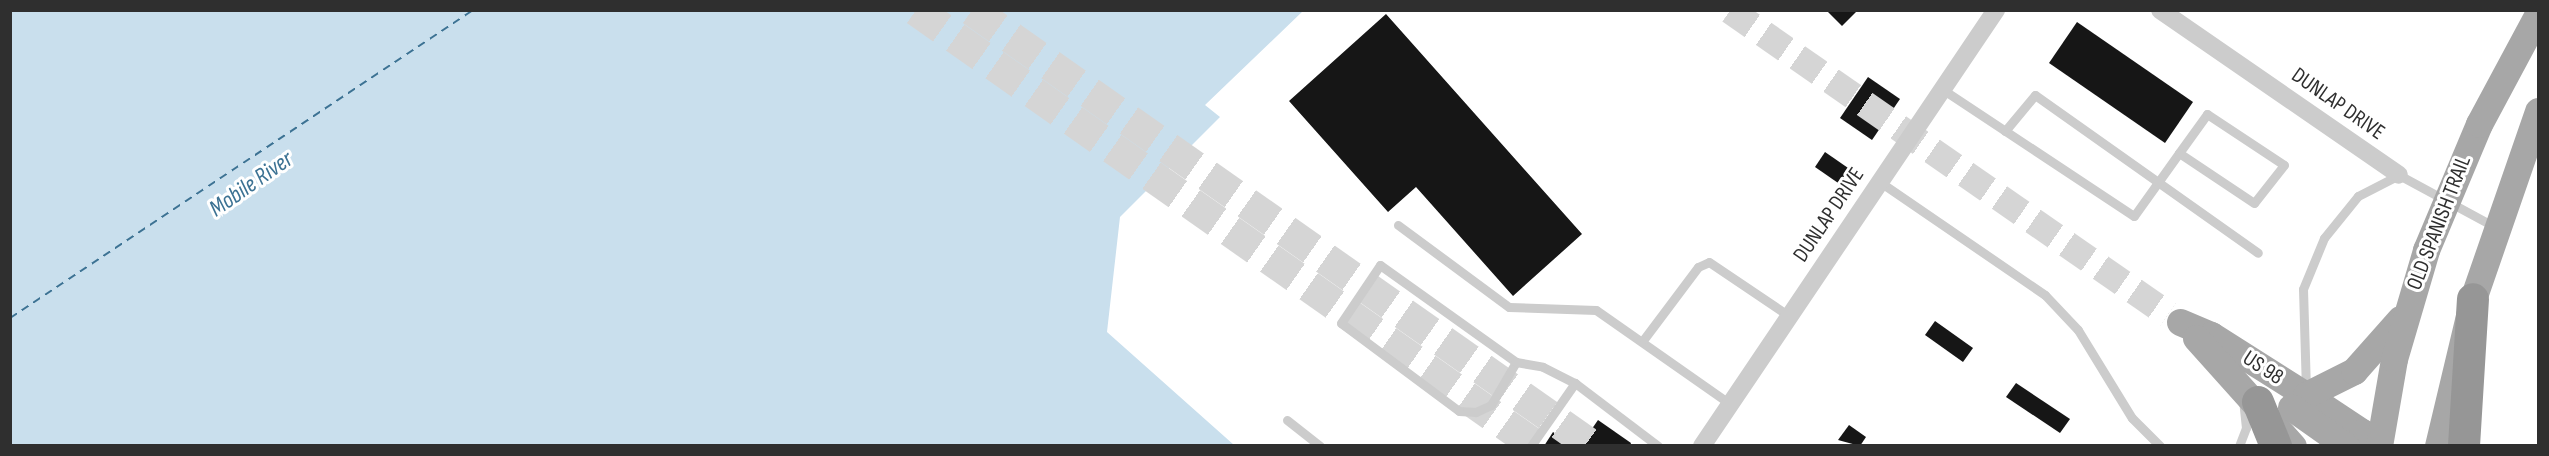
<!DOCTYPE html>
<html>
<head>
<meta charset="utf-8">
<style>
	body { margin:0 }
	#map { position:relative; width:2549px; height:456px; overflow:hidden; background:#fff; font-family:"Sofia Sans Condensed",sans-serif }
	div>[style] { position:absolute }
	.water>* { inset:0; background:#c9dfed }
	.ferry>* { height:1.5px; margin-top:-0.75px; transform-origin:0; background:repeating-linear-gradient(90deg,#3c7293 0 8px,transparent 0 14px) }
	.building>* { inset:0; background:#161616 }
	.primary-tunnel>* { height:27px; margin-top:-13.5px; transform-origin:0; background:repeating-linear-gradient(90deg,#d5d5d5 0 27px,transparent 0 41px) }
	.motorway-tunnel>* { height:32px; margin-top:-16px; transform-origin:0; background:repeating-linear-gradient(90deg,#d5d5d5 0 32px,transparent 0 48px) }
	.service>* { height:9px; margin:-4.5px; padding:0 4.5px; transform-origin:4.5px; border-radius:4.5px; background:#ccc }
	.minor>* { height:18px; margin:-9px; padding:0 9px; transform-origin:9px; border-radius:9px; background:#ccc }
	.primary>* { height:27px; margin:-13.5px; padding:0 13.5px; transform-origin:13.5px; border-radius:13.5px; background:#a7a7a7 }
	.motorway>* { height:32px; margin:-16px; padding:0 16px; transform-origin:16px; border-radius:16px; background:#969696 }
	span { translate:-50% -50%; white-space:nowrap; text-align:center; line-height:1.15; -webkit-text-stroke:6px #fff; paint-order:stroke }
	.street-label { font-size:22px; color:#2f2f2f }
	.water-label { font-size:24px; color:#3c7293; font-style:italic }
	.frame { position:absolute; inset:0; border:12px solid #2f2f2f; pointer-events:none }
</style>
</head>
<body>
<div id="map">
	<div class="water">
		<div style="clip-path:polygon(10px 11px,1303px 11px,1205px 105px,1220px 117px,1120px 217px,1107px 332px,1234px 445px,11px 445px)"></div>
	</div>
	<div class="ferry">
		<div style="left:10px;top:318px;width:556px;rotate:-33.63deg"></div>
	</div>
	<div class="building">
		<div style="clip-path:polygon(1826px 10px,1858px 10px,1842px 26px)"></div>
		<div style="clip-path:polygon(1386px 14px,1582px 234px,1513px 296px,1416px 187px,1388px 212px,1289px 101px)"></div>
		<div style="clip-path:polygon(2077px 22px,2193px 102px,2165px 143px,2049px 63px)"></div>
		<div style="clip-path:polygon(1868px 77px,1900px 99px,1872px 140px,1840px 118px)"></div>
		<div style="clip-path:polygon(1825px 152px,1851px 170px,1841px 185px,1815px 167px)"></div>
		<div style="clip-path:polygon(1935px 321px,1973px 348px,1963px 362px,1925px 335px)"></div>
		<div style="clip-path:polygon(2016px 383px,2070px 419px,2060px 433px,2006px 397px)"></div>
		<div style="clip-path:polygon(1598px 420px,1631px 443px,1630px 446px,1580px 446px)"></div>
		<div style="clip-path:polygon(1849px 425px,1866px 437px,1860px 446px,1838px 440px)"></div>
		<div style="clip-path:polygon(1553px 432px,1573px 446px,1544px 446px)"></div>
	</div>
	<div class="primary-tunnel">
		<div style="left:1730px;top:10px;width:533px;rotate:34.76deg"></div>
	</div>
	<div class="motorway-tunnel">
		<div style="left:916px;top:10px;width:758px;rotate:35.12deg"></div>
		<div style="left:972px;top:10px;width:758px;rotate:35.12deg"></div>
	</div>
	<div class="service">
		<div style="left:1942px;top:89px;width:230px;rotate:33.5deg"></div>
		<div style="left:2134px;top:216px;width:77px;rotate:-54.5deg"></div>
		<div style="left:2179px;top:153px;width:48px;rotate:-54.3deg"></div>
		<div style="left:2207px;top:114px;width:92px;rotate:33.5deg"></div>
		<div style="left:2284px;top:165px;width:48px;rotate:128.3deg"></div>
		<div style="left:2254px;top:203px;width:90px;rotate:-146.3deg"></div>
		<div style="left:2005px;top:131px;width:47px;rotate:-50.2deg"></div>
		<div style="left:2035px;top:95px;width:273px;rotate:35.3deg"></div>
		<div style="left:1880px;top:182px;width:200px;rotate:34.4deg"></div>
		<div style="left:2045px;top:295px;width:48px;rotate:46.7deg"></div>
		<div style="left:2078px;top:330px;width:103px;rotate:58.5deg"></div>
		<div style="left:2132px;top:418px;width:40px;rotate:45deg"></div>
		<div style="left:1398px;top:225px;width:138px;rotate:36.5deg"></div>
		<div style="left:1509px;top:307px;width:87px;rotate:2deg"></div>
		<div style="left:1596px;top:310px;width:164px;rotate:35deg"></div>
		<div style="left:1380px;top:265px;width:167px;rotate:35.5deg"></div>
		<div style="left:1516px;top:362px;width:50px;rotate:120.2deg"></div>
		<div style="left:1491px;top:405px;width:17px;rotate:155deg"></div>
		<div style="left:1476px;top:412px;width:17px;rotate:-177deg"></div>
		<div style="left:1459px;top:411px;width:147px;rotate:-143.3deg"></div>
		<div style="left:1341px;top:323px;width:70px;rotate:-56.1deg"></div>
		<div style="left:1644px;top:339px;width:90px;rotate:-53.1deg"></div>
		<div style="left:1698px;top:267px;width:12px;rotate:-24deg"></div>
		<div style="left:1709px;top:262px;width:97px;rotate:34deg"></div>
		<div style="left:1516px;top:362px;width:27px;rotate:10deg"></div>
		<div style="left:1543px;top:367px;width:36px;rotate:27deg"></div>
		<div style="left:1575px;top:383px;width:104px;rotate:37.2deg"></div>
		<div style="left:2306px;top:390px;width:101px;rotate:-91.7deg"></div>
		<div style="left:2303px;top:289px;width:55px;rotate:-67.6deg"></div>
		<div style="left:2324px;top:238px;width:54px;rotate:-51deg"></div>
		<div style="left:2358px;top:196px;width:46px;rotate:-27.1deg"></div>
		<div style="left:2399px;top:175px;width:109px;rotate:28.4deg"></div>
		<div style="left:1287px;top:420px;width:42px;rotate:38.2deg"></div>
		<div style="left:1531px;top:446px;width:77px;rotate:-55.1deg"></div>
		<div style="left:2239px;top:446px;width:19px;rotate:-69deg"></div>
		<div style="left:2246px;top:428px;width:27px;rotate:-96deg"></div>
	</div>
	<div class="minor">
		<div style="left:2160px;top:10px;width:290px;rotate:34.6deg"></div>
		<div style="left:1702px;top:446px;width:526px;rotate:-56.01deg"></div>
	</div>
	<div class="primary">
		<div style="left:2180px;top:322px;width:34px;rotate:23deg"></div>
		<div style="left:2211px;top:335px;width:112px;rotate:32.3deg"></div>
		<div style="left:2306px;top:395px;width:67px;rotate:33.5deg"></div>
		<div style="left:2362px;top:432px;width:17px;rotate:54deg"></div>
		<div style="left:2196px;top:338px;width:145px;rotate:48.1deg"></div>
		<div style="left:2306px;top:395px;width:54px;rotate:-26.6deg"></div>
		<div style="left:2354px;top:371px;width:69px;rotate:-48.5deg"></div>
		<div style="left:2291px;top:407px;width:67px;rotate:35.3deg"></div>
		<div style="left:2379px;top:446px;width:88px;rotate:-80.2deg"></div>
		<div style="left:2394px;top:359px;width:114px;rotate:-73.6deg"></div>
		<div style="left:2426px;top:250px;width:137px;rotate:-67.2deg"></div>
		<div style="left:2479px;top:124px;width:125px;rotate:-61.8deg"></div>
		<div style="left:2438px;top:446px;width:151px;rotate:-76.6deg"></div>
		<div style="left:2473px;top:299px;width:199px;rotate:-70.9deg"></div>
	</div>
	<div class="motorway">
		<div style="left:2258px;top:402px;width:48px;rotate:67.8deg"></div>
		<div style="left:2464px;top:446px;width:147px;rotate:-86.5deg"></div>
	</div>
	<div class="street-label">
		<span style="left:2338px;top:104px;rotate:35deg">DUNLAP DRIVE</span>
		<span style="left:1829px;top:215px;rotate:-56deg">DUNLAP DRIVE</span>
		<span style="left:2439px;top:223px;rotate:-69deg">OLD SPANISH TRAIL</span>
		<span style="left:2263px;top:368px;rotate:33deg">US 98</span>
	</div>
	<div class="water-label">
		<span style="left:251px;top:184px;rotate:-35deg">Mobile River</span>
	</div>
	<div class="frame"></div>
</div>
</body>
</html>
